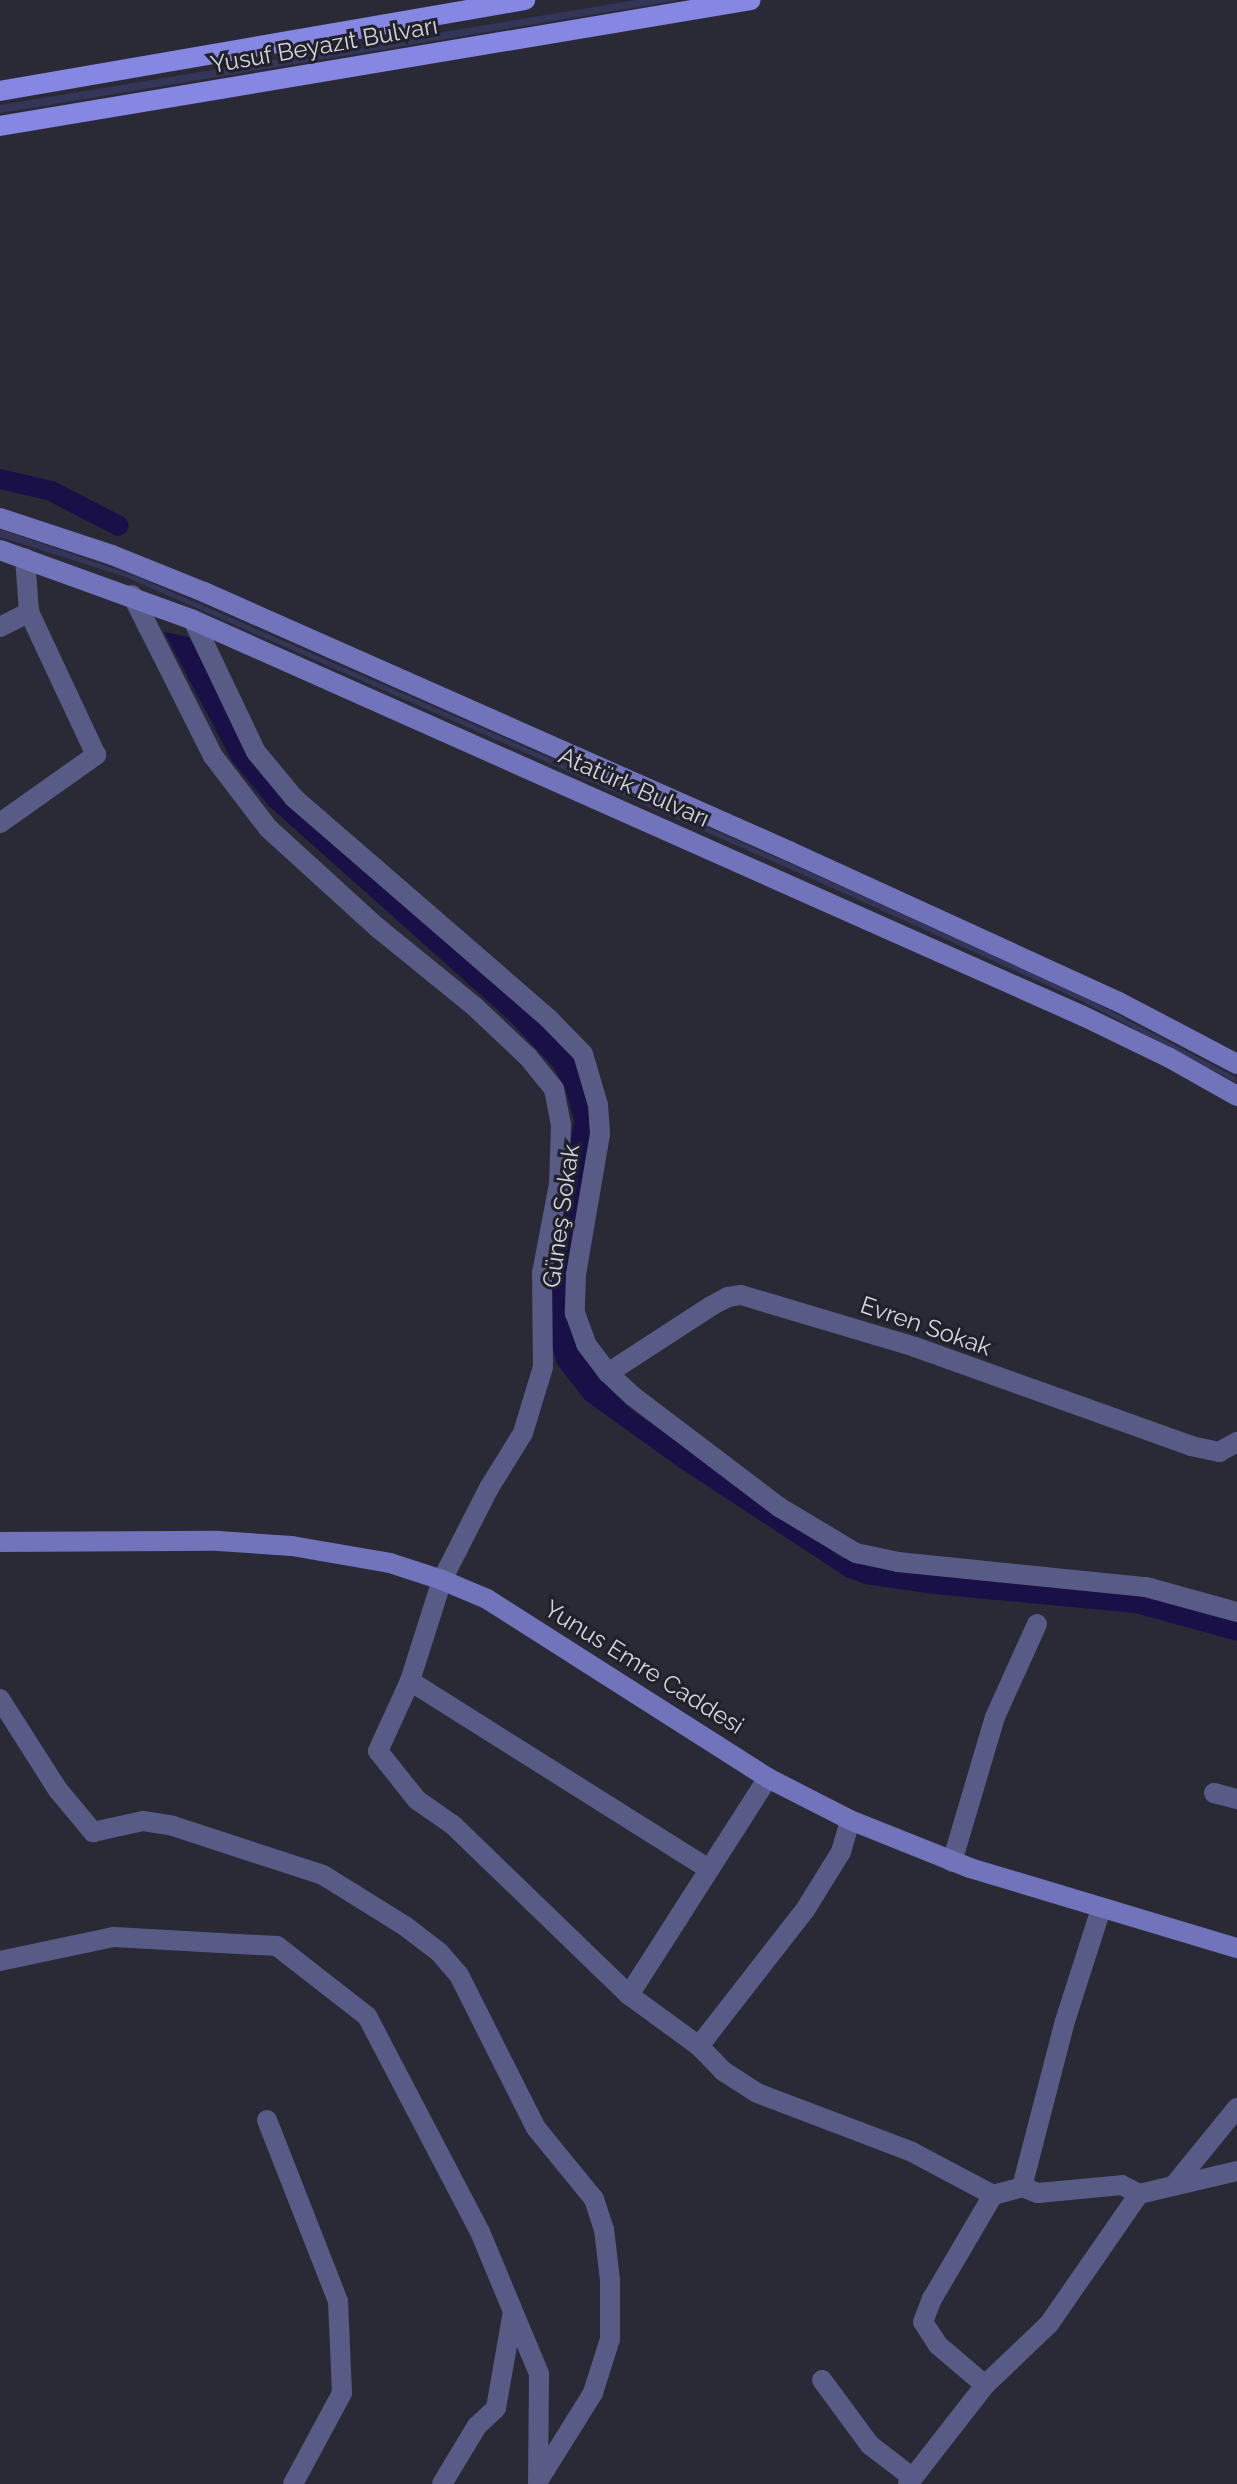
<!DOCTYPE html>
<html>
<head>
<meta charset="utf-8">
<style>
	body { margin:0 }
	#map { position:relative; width:1237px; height:2484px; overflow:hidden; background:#2a2a36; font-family:Raleway,sans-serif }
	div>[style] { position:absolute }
	.green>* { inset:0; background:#343559 }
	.water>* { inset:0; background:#181047 }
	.canal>* { height:20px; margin:-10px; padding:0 10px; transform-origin:10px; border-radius:10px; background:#181047 }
	.street>* { height:20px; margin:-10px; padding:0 10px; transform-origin:10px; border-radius:10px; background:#595b87 }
	.secondary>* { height:20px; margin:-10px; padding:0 10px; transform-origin:10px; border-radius:10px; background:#7274bb }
	.primary>* { height:20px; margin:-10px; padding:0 10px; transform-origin:10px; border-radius:10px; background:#8687e2 }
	span { translate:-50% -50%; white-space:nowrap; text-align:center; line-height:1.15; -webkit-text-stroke:6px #20212b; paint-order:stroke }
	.street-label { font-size:24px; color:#d3d4db }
</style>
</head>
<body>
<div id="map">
	<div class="green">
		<div style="clip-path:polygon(637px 0,680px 0,0 113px,0 105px)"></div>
		<div style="clip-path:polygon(0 529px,138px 577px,816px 875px,1088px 999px,1235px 1077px,1237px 1083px,1082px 1001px,806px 876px,126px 577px,0 537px)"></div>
	</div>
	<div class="water">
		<div style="clip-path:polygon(164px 632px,189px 637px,251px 754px,549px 1027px,578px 1063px,593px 1127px,580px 1349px,611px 1390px,632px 1410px,842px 1558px,915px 1572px,1147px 1595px,1237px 1621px,1237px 1641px,1135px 1613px,933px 1594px,865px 1584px,846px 1577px,677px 1466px,585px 1400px,557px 1364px,551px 1343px,549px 1287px,574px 1120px,565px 1088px,553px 1067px,510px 1021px,269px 806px,232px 761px)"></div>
	</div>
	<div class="canal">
		<div style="left:0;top:479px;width:52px;rotate:13.2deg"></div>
		<div style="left:51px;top:491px;width:76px;rotate:27.2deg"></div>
	</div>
	<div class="street">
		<div style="left:132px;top:595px;width:180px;rotate:63.3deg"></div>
		<div style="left:213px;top:756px;width:91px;rotate:52.6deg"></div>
		<div style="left:268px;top:828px;width:149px;rotate:42.3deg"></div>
		<div style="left:378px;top:928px;width:124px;rotate:39.1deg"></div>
		<div style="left:474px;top:1006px;width:74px;rotate:43.4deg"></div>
		<div style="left:528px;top:1057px;width:41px;rotate:50.9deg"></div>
		<div style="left:554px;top:1089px;width:37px;rotate:79deg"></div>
		<div style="left:561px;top:1125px;width:59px;rotate:91.9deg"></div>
		<div style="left:559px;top:1184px;width:91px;rotate:100.8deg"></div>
		<div style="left:542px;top:1273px;width:94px;rotate:89.4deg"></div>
		<div style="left:543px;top:1367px;width:69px;rotate:106.9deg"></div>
		<div style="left:523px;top:1433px;width:65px;rotate:121.7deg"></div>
		<div style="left:489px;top:1488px;width:103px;rotate:117.1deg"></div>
		<div style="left:442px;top:1580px;width:106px;rotate:107.6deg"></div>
		<div style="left:410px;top:1681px;width:77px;rotate:114.6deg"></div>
		<div style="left:378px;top:1751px;width:63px;rotate:51.5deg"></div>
		<div style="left:417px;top:1800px;width:44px;rotate:34.8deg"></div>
		<div style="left:453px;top:1825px;width:245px;rotate:44deg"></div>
		<div style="left:629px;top:1995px;width:87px;rotate:36.1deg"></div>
		<div style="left:699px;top:2046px;width:35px;rotate:46deg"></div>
		<div style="left:723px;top:2071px;width:40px;rotate:32.9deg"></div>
		<div style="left:757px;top:2093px;width:166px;rotate:20.8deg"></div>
		<div style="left:912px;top:2152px;width:92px;rotate:28deg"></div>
		<div style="left:993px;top:2195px;width:30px;rotate:-15deg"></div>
		<div style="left:1022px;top:2187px;width:17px;rotate:21deg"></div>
		<div style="left:1038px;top:2193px;width:84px;rotate:-5.4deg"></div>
		<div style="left:1122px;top:2185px;width:19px;rotate:28deg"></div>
		<div style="left:193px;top:620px;width:146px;rotate:64.5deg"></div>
		<div style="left:256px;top:752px;width:60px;rotate:50.4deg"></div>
		<div style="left:294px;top:798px;width:336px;rotate:40.9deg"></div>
		<div style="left:548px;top:1018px;width:50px;rotate:45.8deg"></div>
		<div style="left:583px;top:1054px;width:53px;rotate:73.6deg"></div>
		<div style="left:598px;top:1105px;width:29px;rotate:86deg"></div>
		<div style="left:600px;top:1134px;width:143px;rotate:99.7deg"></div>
		<div style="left:576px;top:1275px;width:38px;rotate:92deg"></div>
		<div style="left:575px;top:1313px;width:33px;rotate:70deg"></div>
		<div style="left:586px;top:1344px;width:36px;rotate:53deg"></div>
		<div style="left:608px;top:1373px;width:35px;rotate:43deg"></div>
		<div style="left:634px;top:1397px;width:182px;rotate:37.2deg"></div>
		<div style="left:779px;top:1507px;width:90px;rotate:30.9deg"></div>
		<div style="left:856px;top:1553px;width:43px;rotate:12.1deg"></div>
		<div style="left:898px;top:1562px;width:249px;rotate:5.8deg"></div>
		<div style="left:1146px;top:1587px;width:94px;rotate:15.4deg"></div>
		<div style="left:0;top:627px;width:33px;rotate:-27deg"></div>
		<div style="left:29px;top:612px;width:54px;rotate:-94.2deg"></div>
		<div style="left:0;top:823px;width:118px;rotate:-35.3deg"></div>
		<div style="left:96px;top:755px;width:158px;rotate:-115.1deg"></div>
		<div style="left:608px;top:1373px;width:123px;rotate:-33deg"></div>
		<div style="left:711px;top:1306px;width:19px;rotate:-28deg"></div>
		<div style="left:728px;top:1297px;width:13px;rotate:-9deg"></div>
		<div style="left:741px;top:1295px;width:182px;rotate:16.6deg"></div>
		<div style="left:915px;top:1347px;width:293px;rotate:19.7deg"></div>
		<div style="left:1191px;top:1446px;width:29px;rotate:12deg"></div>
		<div style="left:1219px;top:1452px;width:21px;rotate:-29deg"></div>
		<div style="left:410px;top:1681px;width:352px;rotate:32.2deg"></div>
		<div style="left:0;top:1699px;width:108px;rotate:57.5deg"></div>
		<div style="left:58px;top:1790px;width:55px;rotate:50.2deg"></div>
		<div style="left:93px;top:1832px;width:51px;rotate:-12.4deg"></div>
		<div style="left:143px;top:1821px;width:30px;rotate:9deg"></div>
		<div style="left:173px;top:1826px;width:158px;rotate:18.1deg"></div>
		<div style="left:323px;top:1875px;width:97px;rotate:31.9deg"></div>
		<div style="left:405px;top:1926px;width:43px;rotate:37.4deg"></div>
		<div style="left:439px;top:1952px;width:30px;rotate:49deg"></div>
		<div style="left:459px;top:1975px;width:171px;rotate:63.3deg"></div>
		<div style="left:536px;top:2128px;width:92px;rotate:50.8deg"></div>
		<div style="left:594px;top:2199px;width:32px;rotate:72deg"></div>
		<div style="left:604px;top:2229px;width:51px;rotate:83.3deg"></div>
		<div style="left:610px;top:2280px;width:59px;rotate:90deg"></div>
		<div style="left:610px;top:2339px;width:57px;rotate:107.5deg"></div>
		<div style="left:593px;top:2393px;width:104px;rotate:122deg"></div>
		<div style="left:1214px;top:1793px;width:24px;rotate:15deg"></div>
		<div style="left:952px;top:1862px;width:151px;rotate:-73.5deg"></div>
		<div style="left:995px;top:1717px;width:102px;rotate:-65.7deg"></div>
		<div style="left:0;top:1961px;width:116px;rotate:-11.9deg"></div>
		<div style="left:114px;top:1937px;width:163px;rotate:3.2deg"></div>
		<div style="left:277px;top:1946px;width:114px;rotate:37.9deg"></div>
		<div style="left:367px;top:2016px;width:244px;rotate:62.4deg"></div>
		<div style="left:480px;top:2232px;width:154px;rotate:67.4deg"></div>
		<div style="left:539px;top:2374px;width:105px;rotate:90.5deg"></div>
		<div style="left:629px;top:1995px;width:258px;rotate:-57.4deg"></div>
		<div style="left:699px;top:2046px;width:172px;rotate:-52.1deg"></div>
		<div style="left:805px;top:1910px;width:68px;rotate:-58.2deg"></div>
		<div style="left:841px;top:1852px;width:33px;rotate:-74deg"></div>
		<div style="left:267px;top:2120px;width:194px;rotate:68.6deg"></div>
		<div style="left:338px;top:2301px;width:92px;rotate:87.5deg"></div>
		<div style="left:342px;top:2393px;width:103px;rotate:118.3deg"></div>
		<div style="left:1175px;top:2184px;width:98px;rotate:-50.8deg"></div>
		<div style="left:1022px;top:2187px;width:171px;rotate:-75.5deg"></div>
		<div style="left:1065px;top:2021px;width:118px;rotate:-72.2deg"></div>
		<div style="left:822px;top:2380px;width:81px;rotate:53.6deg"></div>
		<div style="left:870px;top:2445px;width:54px;rotate:37.5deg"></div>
		<div style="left:985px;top:2385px;width:62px;rotate:-139.6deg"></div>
		<div style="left:938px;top:2345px;width:27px;rotate:-123deg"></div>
		<div style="left:923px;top:2322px;width:25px;rotate:-69deg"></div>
		<div style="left:932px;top:2299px;width:121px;rotate:-59.6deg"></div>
		<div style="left:442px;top:2484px;width:68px;rotate:-58.9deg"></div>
		<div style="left:477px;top:2426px;width:26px;rotate:-43deg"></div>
		<div style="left:496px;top:2408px;width:97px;rotate:-80deg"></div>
		<div style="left:908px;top:2484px;width:125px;rotate:-52.1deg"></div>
		<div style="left:985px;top:2385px;width:88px;rotate:-43.6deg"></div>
		<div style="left:1049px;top:2324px;width:158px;rotate:-55.3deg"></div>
		<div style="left:1139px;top:2194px;width:101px;rotate:-13.2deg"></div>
	</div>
	<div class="secondary">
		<div style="left:0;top:518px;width:118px;rotate:18.3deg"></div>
		<div style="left:112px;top:555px;width:99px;rotate:21.9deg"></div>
		<div style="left:204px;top:592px;width:640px;rotate:23.88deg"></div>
		<div style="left:789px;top:851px;width:363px;rotate:24.6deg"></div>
		<div style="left:1119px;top:1002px;width:133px;rotate:27.7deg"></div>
		<div style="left:0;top:550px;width:205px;rotate:19.9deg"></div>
		<div style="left:193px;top:620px;width:974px;rotate:23.99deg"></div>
		<div style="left:1083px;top:1016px;width:94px;rotate:25.8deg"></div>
		<div style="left:1168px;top:1057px;width:79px;rotate:29.5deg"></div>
		<div style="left:0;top:1542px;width:218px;rotate:-0.3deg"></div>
		<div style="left:218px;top:1541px;width:74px;rotate:3.9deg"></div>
		<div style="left:292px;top:1546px;width:99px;rotate:9.8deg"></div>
		<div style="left:390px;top:1563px;width:55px;rotate:18.1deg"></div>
		<div style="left:442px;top:1580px;width:49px;rotate:22.9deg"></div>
		<div style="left:487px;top:1599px;width:333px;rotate:32.5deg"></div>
		<div style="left:768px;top:1778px;width:92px;rotate:27.1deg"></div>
		<div style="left:850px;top:1820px;width:129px;rotate:21.8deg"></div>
		<div style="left:970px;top:1868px;width:279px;rotate:16.7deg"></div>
	</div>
	<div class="primary">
		<div style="left:0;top:91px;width:533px;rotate:-9.83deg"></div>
		<div style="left:0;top:126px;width:761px;rotate:-9.52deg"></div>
	</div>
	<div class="street-label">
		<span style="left:324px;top:45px;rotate:-10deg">Yusuf Beyazıt Bulvarı</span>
		<span style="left:634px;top:787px;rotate:24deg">Atatürk Bulvarı</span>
		<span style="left:561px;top:1216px;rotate:-82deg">Güneş Sokak</span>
		<span style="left:926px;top:1326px;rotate:19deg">Evren Sokak</span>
		<span style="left:644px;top:1667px;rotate:32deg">Yunus Emre Caddesi</span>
	</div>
</div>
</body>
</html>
